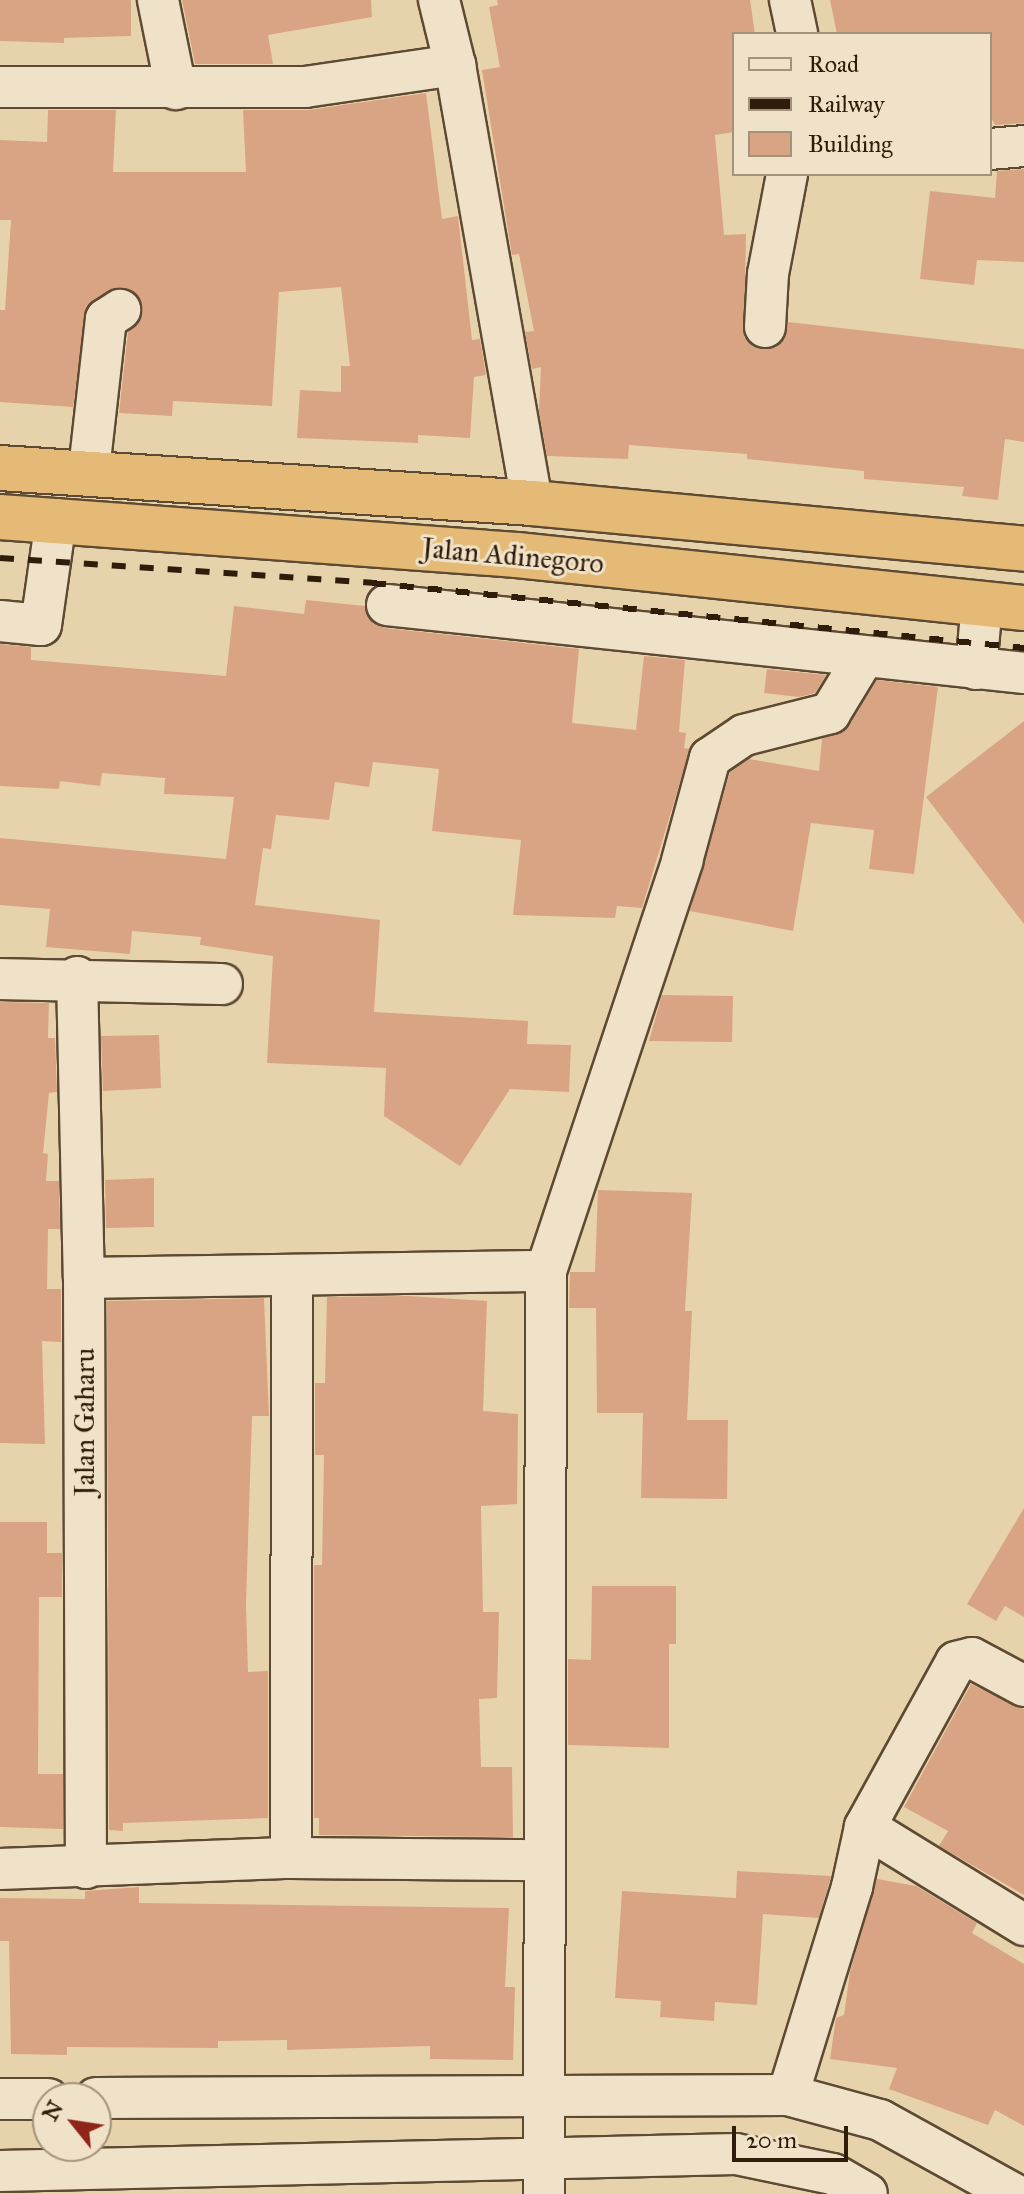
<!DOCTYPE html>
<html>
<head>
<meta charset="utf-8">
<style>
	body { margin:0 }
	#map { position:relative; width:1024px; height:2194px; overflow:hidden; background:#e7d3ab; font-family:"IM FELL Great Primer",serif }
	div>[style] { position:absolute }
	.building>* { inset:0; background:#d9a484 }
	.roads { filter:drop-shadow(2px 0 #5e4a33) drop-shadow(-2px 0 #5e4a33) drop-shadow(0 2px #5e4a33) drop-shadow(0 -2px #5e4a33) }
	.street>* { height:40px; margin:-20px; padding:0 20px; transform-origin:20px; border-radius:20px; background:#efe2c8 }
	.highway>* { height:44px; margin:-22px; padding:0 22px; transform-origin:22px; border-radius:22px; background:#e4ba76 }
	.rail>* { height:6px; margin-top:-3px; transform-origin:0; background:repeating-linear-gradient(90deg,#301c0b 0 14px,transparent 0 28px) }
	span { translate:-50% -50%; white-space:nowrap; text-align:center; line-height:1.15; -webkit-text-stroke:6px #efe2c8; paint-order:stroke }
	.street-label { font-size:28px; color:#301c0b }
	.legend { position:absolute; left:732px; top:32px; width:260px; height:144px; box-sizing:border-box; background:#efe2c8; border:2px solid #a3937c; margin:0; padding:10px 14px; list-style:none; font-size:24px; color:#301c0b }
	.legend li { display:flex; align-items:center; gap:16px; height:40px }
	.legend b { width:40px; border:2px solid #a3937c }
	.north { position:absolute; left:32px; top:2082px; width:80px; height:80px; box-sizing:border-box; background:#efe2c8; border:2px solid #a3937c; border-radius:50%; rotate:300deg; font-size:22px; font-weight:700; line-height:32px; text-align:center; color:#301c0b }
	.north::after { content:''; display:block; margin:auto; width:28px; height:36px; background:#8f2418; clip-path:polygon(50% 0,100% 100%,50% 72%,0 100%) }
	.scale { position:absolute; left:732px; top:2126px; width:116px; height:36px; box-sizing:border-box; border:4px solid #301c0b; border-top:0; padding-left:10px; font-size:24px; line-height:28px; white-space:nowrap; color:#301c0b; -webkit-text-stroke:6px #efe2c8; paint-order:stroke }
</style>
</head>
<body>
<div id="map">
	<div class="building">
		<div style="clip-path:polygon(0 0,131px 0,131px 36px,64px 38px,64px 43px,0 41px)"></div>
		<div style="clip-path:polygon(182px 0,371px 0,372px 17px,268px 35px,273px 64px,195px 64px)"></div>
		<div style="clip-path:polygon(497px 0,750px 0,755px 34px,734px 34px,734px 132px,715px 135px,724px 235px,746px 234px,744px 337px,753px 347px,775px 348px,785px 339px,788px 322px,1024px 349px,1024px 442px,1005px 439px,998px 500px,962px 496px,964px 487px,864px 479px,864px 471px,747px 459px,747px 454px,629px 445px,628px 459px,547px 456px,539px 411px,541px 367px,532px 369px,525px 332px,534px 331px,519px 254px,512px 255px,482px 70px,500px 67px,489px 7px,498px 5px)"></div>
		<div style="clip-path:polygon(830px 0,1024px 0,1024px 123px,995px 125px,990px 115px,990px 34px,837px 34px)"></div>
		<div style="clip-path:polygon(426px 93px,442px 219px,458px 216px,472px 340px,480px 339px,486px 375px,474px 377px,470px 438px,418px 435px,418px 443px,297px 438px,300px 390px,341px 392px,341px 366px,350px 366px,341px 287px,279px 292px,272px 406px,173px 401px,172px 416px,119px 413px,128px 332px,143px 310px,139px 297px,120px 287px,86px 307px,73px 407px,0 402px,0 310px,5px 310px,11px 220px,0 220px,0 140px,47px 142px,48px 110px,116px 110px,113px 172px,246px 172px,243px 110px,308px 110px)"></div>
		<div style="clip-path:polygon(1024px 169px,1024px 262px,977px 260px,974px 285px,920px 279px,930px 191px,995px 198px,997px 171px)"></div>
		<div style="clip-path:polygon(306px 600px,365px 606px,373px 623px,385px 628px,579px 649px,572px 723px,636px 730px,644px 656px,685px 660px,679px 732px,686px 733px,684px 748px,690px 749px,642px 908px,617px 906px,615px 918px,513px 915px,521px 840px,432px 831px,439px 769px,373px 762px,369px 787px,335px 782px,329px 820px,276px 815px,271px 849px,263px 848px,255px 905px,380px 920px,374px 1012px,528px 1021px,527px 1044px,571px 1045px,569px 1092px,510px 1089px,460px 1166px,384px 1116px,386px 1068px,267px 1063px,273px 956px,200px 945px,201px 937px,132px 931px,130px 954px,46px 947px,50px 909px,0 905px,0 838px,226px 859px,234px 797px,164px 794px,165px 778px,102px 773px,100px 786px,60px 781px,59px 789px,0 786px,0 644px,31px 647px,31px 660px,226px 676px,234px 606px,304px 614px)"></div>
		<div style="clip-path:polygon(767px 669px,826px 675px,815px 693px,799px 697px,764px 693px)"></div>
		<div style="clip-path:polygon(877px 680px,938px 687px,914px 874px,869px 869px,874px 830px,811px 823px,793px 931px,690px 911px,730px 772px,749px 759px,819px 771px,822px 739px,849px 726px)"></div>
		<div style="clip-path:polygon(1024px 721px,1024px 924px,926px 797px)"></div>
		<div style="clip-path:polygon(662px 995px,733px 996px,732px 1042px,649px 1041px)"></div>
		<div style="clip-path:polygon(0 1002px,49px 1003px,48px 1038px,55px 1038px,57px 1092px,49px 1093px,43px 1153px,48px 1154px,46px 1181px,59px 1181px,60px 1229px,48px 1229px,47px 1289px,61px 1289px,61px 1342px,42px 1341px,45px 1444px,0 1443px)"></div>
		<div style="clip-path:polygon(159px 1035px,161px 1088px,103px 1091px,101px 1036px)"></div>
		<div style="clip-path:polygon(154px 1178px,154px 1227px,106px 1228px,105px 1180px)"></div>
		<div style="clip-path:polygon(598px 1190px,692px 1193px,685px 1311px,692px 1311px,687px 1420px,728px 1420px,727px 1499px,641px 1498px,643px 1413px,597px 1413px,596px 1308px,569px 1308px,570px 1272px,595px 1272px)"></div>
		<div style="clip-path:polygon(408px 1296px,487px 1301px,483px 1411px,518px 1414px,517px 1504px,481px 1506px,483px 1612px,499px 1612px,497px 1698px,479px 1699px,481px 1767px,512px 1767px,513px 1837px,319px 1835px,319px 1818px,314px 1818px,314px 1565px,322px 1565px,324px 1455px,315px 1455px,315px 1383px,325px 1383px,327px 1297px)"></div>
		<div style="clip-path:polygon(264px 1298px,269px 1416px,252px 1416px,246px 1604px,248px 1672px,268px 1671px,268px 1818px,123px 1823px,123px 1831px,109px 1830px,107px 1301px)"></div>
		<div style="clip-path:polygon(1024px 1508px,1024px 1617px,1005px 1606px,996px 1621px,967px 1604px)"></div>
		<div style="clip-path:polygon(0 1522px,47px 1522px,47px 1553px,62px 1553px,62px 1597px,39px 1597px,38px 1774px,63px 1774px,63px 1829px,0 1827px)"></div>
		<div style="clip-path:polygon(592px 1586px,676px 1586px,676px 1644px,669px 1644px,669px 1748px,568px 1745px,568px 1659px,591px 1660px)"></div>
		<div style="clip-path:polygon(971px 1684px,1024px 1709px,1024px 1895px,939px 1846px,948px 1831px,904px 1807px)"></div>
		<div style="clip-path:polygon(737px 1871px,831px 1876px,819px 1918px,763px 1914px,757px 2005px,715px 2002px,714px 2021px,660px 2017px,661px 2001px,615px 1998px,622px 1891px,736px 1898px)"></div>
		<div style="clip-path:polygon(877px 1879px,916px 1886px,977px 1923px,972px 1933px,1024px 1964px,1024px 2126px,995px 2110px,988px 2125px,889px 2089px,897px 2068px,830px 2059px,836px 2018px,844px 2015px,850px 1972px)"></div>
		<div style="clip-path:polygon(139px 1887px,139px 1903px,509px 1908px,505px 1987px,515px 1987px,513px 2060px,430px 2059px,430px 2046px,287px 2050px,287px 2040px,218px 2041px,218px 2048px,67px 2047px,67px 2055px,11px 2054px,9px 1941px,0 1941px,0 1898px,85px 1899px,85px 1891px)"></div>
	</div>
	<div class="roads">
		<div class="street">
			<div style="left:158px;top:0;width:91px;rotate:78.6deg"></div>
			<div style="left:439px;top:0;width:67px;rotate:76.2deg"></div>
			<div style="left:455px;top:65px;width:445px;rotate:80deg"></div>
			<div style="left:790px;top:0;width:35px;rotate:78deg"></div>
			<div style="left:0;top:87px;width:305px"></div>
			<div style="left:305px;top:87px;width:152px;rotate:-8.3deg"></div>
			<div style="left:990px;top:149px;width:34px;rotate:-5deg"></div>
			<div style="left:765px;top:327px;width:53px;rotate:-86.8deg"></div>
			<div style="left:768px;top:274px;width:102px;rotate:-79.2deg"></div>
			<div style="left:89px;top:470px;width:152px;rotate:-83.6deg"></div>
			<div style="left:106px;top:319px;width:17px;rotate:-33deg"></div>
			<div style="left:387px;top:605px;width:641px;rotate:6.09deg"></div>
			<div style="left:0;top:621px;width:41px;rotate:5.6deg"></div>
			<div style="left:41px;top:625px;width:107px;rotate:-81.9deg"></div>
			<div style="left:976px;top:669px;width:66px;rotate:-84.8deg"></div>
			<div style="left:77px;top:977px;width:301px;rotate:88.7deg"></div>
			<div style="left:84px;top:1278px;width:590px;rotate:89.81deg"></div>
			<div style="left:0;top:979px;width:222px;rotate:1.3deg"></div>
			<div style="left:84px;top:1278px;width:462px;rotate:-0.9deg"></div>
			<div style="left:865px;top:1827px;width:187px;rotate:31.6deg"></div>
			<div style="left:291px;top:1858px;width:580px;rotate:-89.9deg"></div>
			<div style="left:0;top:1869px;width:291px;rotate:-2.2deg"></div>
			<div style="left:291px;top:1858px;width:254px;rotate:0.5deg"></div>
			<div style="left:96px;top:2098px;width:692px;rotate:-0.25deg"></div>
			<div style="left:0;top:2099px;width:48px"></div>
			<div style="left:0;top:2171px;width:736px;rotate:-1.32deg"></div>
			<div style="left:736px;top:2154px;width:99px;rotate:11.7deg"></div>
			<div style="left:833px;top:2174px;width:39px;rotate:30deg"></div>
			<div style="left:544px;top:2194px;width:923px;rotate:-89.88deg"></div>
			<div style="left:546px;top:1271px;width:432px;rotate:-71.6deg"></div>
			<div style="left:682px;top:861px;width:107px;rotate:-74.8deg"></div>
			<div style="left:710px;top:758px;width:41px;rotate:-34.1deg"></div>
			<div style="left:744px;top:735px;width:89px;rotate:-14.3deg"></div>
			<div style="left:830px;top:713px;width:66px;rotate:-58.7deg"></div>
			<div style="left:1014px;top:2194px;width:153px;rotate:-151.1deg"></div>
			<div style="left:880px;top:2120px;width:95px;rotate:-164.8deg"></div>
			<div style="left:788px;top:2095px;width:218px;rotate:-72.9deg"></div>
			<div style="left:852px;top:1887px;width:61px;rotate:-77.8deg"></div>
			<div style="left:865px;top:1827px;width:188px;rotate:-61.1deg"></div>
			<div style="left:956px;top:1662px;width:16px;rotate:-14deg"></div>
			<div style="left:972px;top:1658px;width:59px;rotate:28.3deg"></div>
		</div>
		<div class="highway">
			<div style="left:0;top:468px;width:533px;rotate:3.76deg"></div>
			<div style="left:532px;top:503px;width:494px;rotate:5.3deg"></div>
			<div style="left:0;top:517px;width:518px;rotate:4.2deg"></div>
			<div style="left:517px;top:555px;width:510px;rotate:5.97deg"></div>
		</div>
	</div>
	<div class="rail">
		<div style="left:0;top:558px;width:373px;rotate:3.8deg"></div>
		<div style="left:372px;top:583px;width:655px;rotate:5.69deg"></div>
	</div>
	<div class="street-label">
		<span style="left:513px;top:556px;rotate:5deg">Jalan Adinegoro</span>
		<span style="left:85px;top:1422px;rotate:-90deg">Jalan Gaharu</span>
	</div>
	<ul class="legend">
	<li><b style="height:10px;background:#efe2c8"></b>Road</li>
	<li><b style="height:10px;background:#301c0b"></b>Railway</li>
	<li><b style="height:22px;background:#d9a484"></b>Building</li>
	</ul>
	<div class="north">N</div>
	<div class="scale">20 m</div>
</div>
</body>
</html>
